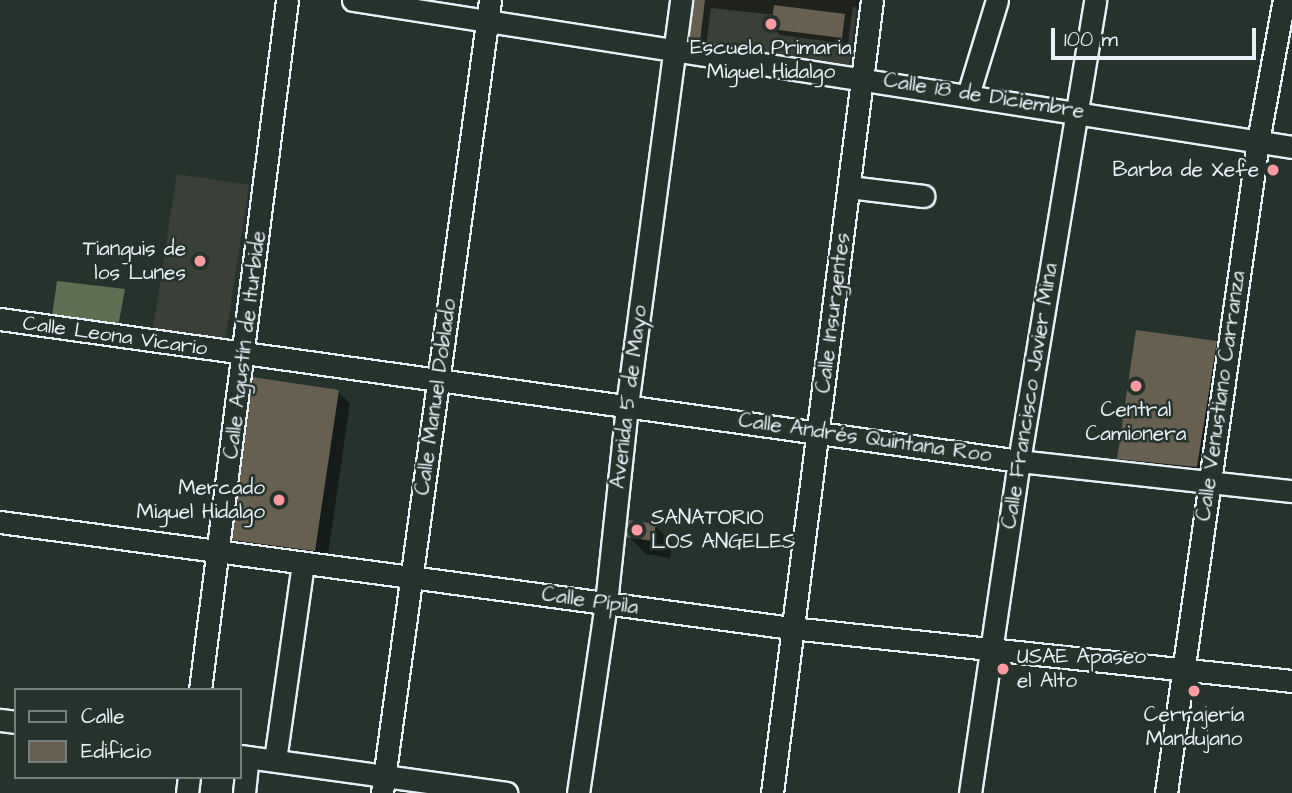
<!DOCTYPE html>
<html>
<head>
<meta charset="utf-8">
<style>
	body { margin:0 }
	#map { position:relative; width:1292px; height:793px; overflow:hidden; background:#26332d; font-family:"Architects Daughter",sans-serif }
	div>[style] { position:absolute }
	.built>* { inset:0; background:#3a4038 }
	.green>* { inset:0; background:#5d7053 }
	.shadow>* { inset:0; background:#0007 }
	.building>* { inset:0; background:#676050 }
	.roads { filter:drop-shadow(2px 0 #e8f1f8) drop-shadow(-2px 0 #e8f1f8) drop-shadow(0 2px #e8f1f8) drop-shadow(0 -2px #e8f1f8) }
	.minor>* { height:21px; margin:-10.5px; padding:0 10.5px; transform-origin:10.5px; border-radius:10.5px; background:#26332d }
	.dots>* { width:19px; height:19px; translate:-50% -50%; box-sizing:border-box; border:4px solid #26332d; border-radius:50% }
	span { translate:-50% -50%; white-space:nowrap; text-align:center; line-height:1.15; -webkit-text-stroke:5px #26332d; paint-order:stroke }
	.poi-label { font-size:21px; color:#e8f1f8 }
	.right { translate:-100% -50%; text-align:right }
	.left { translate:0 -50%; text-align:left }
	.street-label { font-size:21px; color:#e8f1f8 }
	.legend { position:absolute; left:14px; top:688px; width:228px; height:91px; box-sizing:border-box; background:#26332d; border:2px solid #747f7e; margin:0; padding:9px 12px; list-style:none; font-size:21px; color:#e8f1f8 }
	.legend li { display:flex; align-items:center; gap:14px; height:35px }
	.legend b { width:35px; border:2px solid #747f7e }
	.scale { position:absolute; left:1051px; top:28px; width:205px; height:32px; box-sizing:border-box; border:4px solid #e8f1f8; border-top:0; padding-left:9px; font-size:21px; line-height:24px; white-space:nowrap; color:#e8f1f8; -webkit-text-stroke:5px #26332d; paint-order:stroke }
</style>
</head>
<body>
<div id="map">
	<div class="built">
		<div style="clip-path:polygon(692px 0,857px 0,849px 71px,684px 48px)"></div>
		<div style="clip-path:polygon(177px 174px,249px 185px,224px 348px,152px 336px)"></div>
	</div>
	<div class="green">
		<div style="clip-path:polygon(57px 281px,125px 289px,117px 332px,51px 323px)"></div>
	</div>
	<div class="shadow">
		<div style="clip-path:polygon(694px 0,859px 0,858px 8px,853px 7px,848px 44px,780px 35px,773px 28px,775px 15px,711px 8px,706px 47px,691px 39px)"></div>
		<div style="clip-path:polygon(1216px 343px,1225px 353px,1206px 476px,1129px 468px,1119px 458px)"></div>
		<div style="clip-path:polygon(338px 392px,350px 403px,327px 562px,246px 551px,234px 539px)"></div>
		<div style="clip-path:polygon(655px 526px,672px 543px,670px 558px,646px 554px,628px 536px)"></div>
	</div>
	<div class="building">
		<div style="clip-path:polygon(694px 0,705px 0,700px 41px,689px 39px)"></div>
		<div style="clip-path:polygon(774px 5px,845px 14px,842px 38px,771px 29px)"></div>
		<div style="clip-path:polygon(1136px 330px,1217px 341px,1197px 467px,1117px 459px)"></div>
		<div style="clip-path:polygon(253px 377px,339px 390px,315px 551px,232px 540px)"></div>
		<div style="clip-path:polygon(628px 520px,656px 524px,653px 541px,626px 537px)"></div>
	</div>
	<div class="roads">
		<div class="minor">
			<div style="left:353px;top:0;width:950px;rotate:8.9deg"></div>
			<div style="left:968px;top:95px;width:99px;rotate:-73deg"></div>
			<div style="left:849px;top:187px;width:75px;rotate:6.9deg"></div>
			<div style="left:0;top:319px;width:1029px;rotate:7.93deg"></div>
			<div style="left:1019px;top:461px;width:275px;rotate:6.3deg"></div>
			<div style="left:0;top:522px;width:798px;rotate:7.63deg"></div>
			<div style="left:791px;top:628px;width:504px;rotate:6.04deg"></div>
			<div style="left:200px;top:690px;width:695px;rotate:-82.81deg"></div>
			<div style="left:0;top:720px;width:16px;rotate:7deg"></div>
			<div style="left:240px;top:756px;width:269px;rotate:7.9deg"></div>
			<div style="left:275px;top:760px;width:199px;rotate:-81.9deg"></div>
			<div style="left:187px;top:793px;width:16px;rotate:-83deg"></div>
			<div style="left:244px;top:793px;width:36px;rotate:-84deg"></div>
			<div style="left:382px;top:793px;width:800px;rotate:-82.24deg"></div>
			<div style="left:578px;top:793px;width:192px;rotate:-81.6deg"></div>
			<div style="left:606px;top:603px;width:198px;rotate:-83.9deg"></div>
			<div style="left:627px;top:406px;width:410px;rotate:-82.4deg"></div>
			<div style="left:772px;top:793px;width:799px;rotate:-82.81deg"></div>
			<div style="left:970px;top:793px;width:336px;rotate:-81.6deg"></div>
			<div style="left:1019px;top:461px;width:467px;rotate:-80.6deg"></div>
			<div style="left:1166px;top:793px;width:658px;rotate:-81.97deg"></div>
			<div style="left:1258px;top:141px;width:143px;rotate:-79.6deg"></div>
		</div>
	</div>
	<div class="dots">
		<div style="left:771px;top:24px;background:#ff9aa2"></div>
		<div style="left:1273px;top:170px;background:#ff9aa2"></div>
		<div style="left:200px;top:261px;background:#ff9aa2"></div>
		<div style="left:1136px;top:386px;background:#ff9aa2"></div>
		<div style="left:279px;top:500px;background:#ff9aa2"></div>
		<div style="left:637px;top:530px;background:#ff9aa2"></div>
		<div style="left:1003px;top:669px;background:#ff9aa2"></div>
		<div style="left:1194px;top:691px;background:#ff9aa2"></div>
	</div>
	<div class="poi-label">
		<span style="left:771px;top:60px">Escuela Primaria<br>Miguel Hidalgo</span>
		<span class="right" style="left:1259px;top:170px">Barba de Xefe</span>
		<span class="right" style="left:186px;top:261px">Tianguis de<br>los Lunes</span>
		<span style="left:1136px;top:422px">Central<br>Camionera</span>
		<span class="right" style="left:265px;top:500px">Mercado<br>Miguel Hidalgo</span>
		<span class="left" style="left:651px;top:530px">SANATORIO<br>LOS ANGELES</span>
		<span class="left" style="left:1017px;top:669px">USAE Apaseo<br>el Alto</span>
		<span style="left:1194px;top:727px">Cerrajería<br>Mandujano</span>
	</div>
	<div class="street-label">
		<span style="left:984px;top:96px;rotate:9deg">Calle 18 de Diciembre</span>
		<span style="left:833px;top:313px;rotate:-83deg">Calle Insurgentes</span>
		<span style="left:115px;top:336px;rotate:8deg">Calle Leona Vicario</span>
		<span style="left:245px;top:345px;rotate:-83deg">Calle Agustín de Iturbide</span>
		<span style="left:1030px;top:396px;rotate:-81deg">Calle Francisco Javier Mina</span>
		<span style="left:1221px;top:396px;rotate:-82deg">Calle Venustiano Carranza</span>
		<span style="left:436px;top:397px;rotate:-82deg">Calle Manuel Doblado</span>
		<span style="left:629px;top:397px;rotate:-83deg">Avenida 5 de Mayo</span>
		<span style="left:865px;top:438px;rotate:8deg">Calle Andrés Quintana Roo</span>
		<span style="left:590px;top:601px;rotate:8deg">Calle Pípila</span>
	</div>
	<ul class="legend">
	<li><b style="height:9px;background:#26332d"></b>Calle</li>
	<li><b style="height:19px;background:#676050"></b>Edificio</li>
	</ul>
	<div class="scale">100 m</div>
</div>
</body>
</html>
